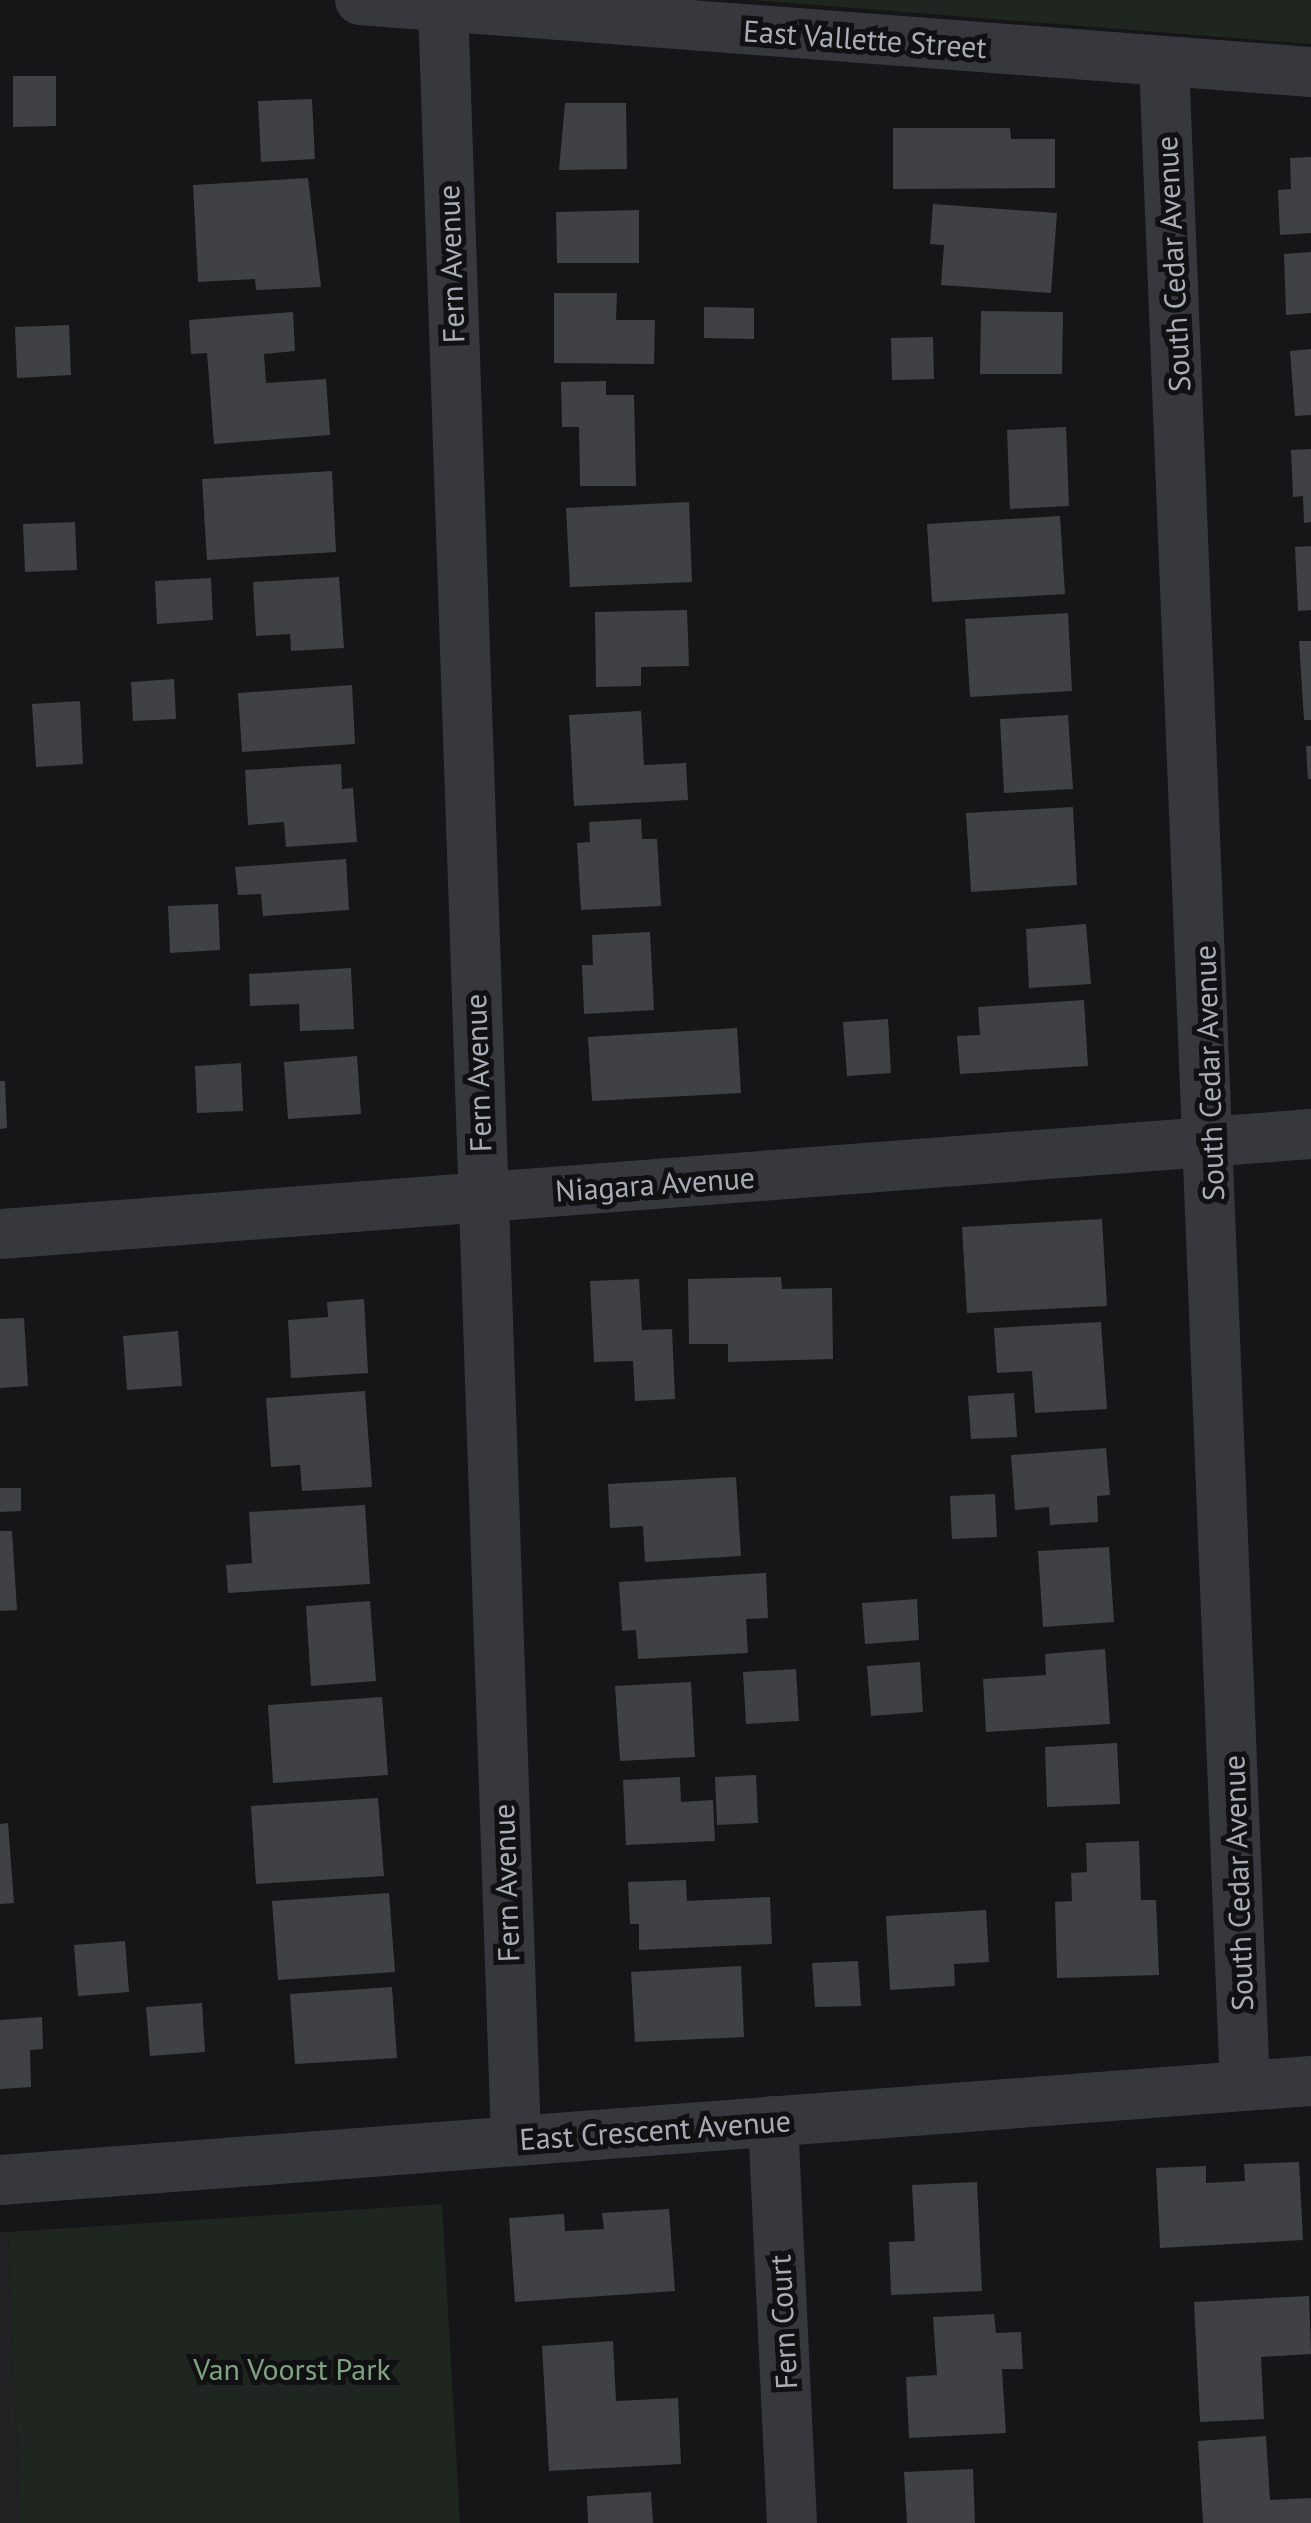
<!DOCTYPE html>
<html>
<head>
<meta charset="utf-8">
<style>
	body { margin:0 }
	#map { position:relative; width:1311px; height:2523px; overflow:hidden; background:#161618; font-family:"PT Sans",sans-serif }
	div>[style] { position:absolute }
	.built>* { inset:0; background:#222225 }
	.green>* { inset:0; background:#1e261f }
	.building>* { inset:0; background:#404145 }
	.street>* { height:50px; margin:-25px; padding:0 25px; transform-origin:25px; border-radius:25px; background:#37383d }
	span { translate:-50% -50%; white-space:nowrap; text-align:center; line-height:1.15; -webkit-text-stroke:10px #111113; paint-order:stroke }
	.street-label { font-size:30px; color:#a8adb8 }
	.park-label { font-size:30px; color:#7fa381 }
</style>
</head>
<body>
<div id="map">
	<div class="built">
		<div style="clip-path:polygon(0 2232px,8px 2232px,20px 2523px,0 2523px)"></div>
	</div>
	<div class="green">
		<div style="clip-path:polygon(752px 0,1311px 0,1311px 44px)"></div>
		<div style="clip-path:polygon(442px 2204px,460px 2523px,20px 2523px,8px 2232px)"></div>
	</div>
	<div class="building">
		<div style="clip-path:polygon(13px 76px,56px 76px,56px 126px,13px 127px)"></div>
		<div style="clip-path:polygon(312px 99px,315px 159px,261px 162px,258px 101px)"></div>
		<div style="clip-path:polygon(565px 103px,626px 103px,627px 169px,559px 170px)"></div>
		<div style="clip-path:polygon(893px 128px,1010px 128px,1011px 139px,1055px 139px,1055px 188px,893px 189px)"></div>
		<div style="clip-path:polygon(1311px 157px,1311px 233px,1280px 235px,1278px 190px,1291px 189px,1290px 158px)"></div>
		<div style="clip-path:polygon(308px 178px,321px 287px,256px 290px,255px 279px,198px 282px,193px 185px)"></div>
		<div style="clip-path:polygon(933px 204px,1057px 213px,1051px 293px,941px 285px,944px 245px,930px 244px)"></div>
		<div style="clip-path:polygon(639px 210px,639px 263px,557px 263px,556px 212px)"></div>
		<div style="clip-path:polygon(1311px 252px,1311px 313px,1286px 315px,1284px 254px)"></div>
		<div style="clip-path:polygon(554px 293px,617px 293px,616px 320px,655px 320px,654px 364px,554px 363px)"></div>
		<div style="clip-path:polygon(704px 307px,754px 308px,754px 339px,704px 338px)"></div>
		<div style="clip-path:polygon(981px 311px,1063px 312px,1062px 374px,980px 374px)"></div>
		<div style="clip-path:polygon(293px 312px,295px 351px,264px 354px,266px 383px,326px 379px,330px 435px,214px 444px,207px 353px,191px 354px,189px 320px)"></div>
		<div style="clip-path:polygon(69px 325px,71px 375px,17px 378px,15px 327px)"></div>
		<div style="clip-path:polygon(933px 337px,934px 379px,892px 380px,891px 338px)"></div>
		<div style="clip-path:polygon(1311px 349px,1311px 415px,1295px 416px,1290px 351px)"></div>
		<div style="clip-path:polygon(606px 381px,606px 395px,634px 395px,636px 486px,580px 486px,579px 427px,562px 427px,561px 382px)"></div>
		<div style="clip-path:polygon(1066px 427px,1069px 506px,1010px 509px,1007px 430px)"></div>
		<div style="clip-path:polygon(1311px 449px,1311px 522px,1304px 523px,1303px 496px,1293px 497px,1291px 450px)"></div>
		<div style="clip-path:polygon(332px 471px,336px 552px,207px 560px,202px 479px)"></div>
		<div style="clip-path:polygon(689px 502px,692px 582px,570px 587px,566px 508px)"></div>
		<div style="clip-path:polygon(1060px 516px,1065px 594px,932px 602px,927px 524px)"></div>
		<div style="clip-path:polygon(75px 522px,77px 570px,25px 572px,23px 524px)"></div>
		<div style="clip-path:polygon(1311px 546px,1311px 610px,1298px 611px,1295px 547px)"></div>
		<div style="clip-path:polygon(339px 577px,344px 648px,291px 651px,290px 634px,256px 636px,253px 582px)"></div>
		<div style="clip-path:polygon(211px 578px,213px 620px,157px 624px,155px 581px)"></div>
		<div style="clip-path:polygon(687px 610px,689px 666px,641px 667px,641px 686px,596px 687px,595px 612px)"></div>
		<div style="clip-path:polygon(1068px 613px,1072px 691px,970px 697px,965px 619px)"></div>
		<div style="clip-path:polygon(1299px 641px,1311px 641px,1311px 720px,1304px 720px)"></div>
		<div style="clip-path:polygon(174px 679px,176px 719px,133px 721px,131px 682px)"></div>
		<div style="clip-path:polygon(352px 685px,355px 744px,242px 752px,238px 693px)"></div>
		<div style="clip-path:polygon(80px 701px,83px 764px,36px 767px,32px 704px)"></div>
		<div style="clip-path:polygon(641px 711px,644px 765px,686px 763px,688px 800px,574px 806px,569px 715px)"></div>
		<div style="clip-path:polygon(1068px 715px,1073px 789px,1004px 793px,1000px 719px)"></div>
		<div style="clip-path:polygon(1306px 746px,1311px 746px,1311px 779px,1308px 779px)"></div>
		<div style="clip-path:polygon(341px 764px,342px 789px,353px 788px,357px 842px,286px 847px,284px 822px,248px 825px,245px 770px)"></div>
		<div style="clip-path:polygon(1073px 807px,1077px 885px,971px 892px,966px 813px)"></div>
		<div style="clip-path:polygon(641px 819px,642px 839px,657px 839px,661px 906px,581px 910px,577px 843px,590px 842px,589px 822px)"></div>
		<div style="clip-path:polygon(346px 859px,349px 910px,263px 916px,261px 894px,238px 895px,235px 867px)"></div>
		<div style="clip-path:polygon(218px 904px,220px 950px,170px 953px,168px 906px)"></div>
		<div style="clip-path:polygon(1086px 924px,1091px 984px,1029px 988px,1026px 929px)"></div>
		<div style="clip-path:polygon(650px 932px,654px 1010px,584px 1014px,582px 965px,593px 965px,592px 935px)"></div>
		<div style="clip-path:polygon(351px 968px,354px 1029px,300px 1031px,299px 1004px,250px 1006px,249px 974px)"></div>
		<div style="clip-path:polygon(1084px 1000px,1088px 1066px,960px 1074px,957px 1036px,980px 1035px,978px 1007px)"></div>
		<div style="clip-path:polygon(888px 1019px,891px 1073px,847px 1076px,843px 1022px)"></div>
		<div style="clip-path:polygon(737px 1028px,741px 1093px,592px 1101px,588px 1037px)"></div>
		<div style="clip-path:polygon(357px 1056px,361px 1114px,288px 1119px,284px 1062px)"></div>
		<div style="clip-path:polygon(241px 1063px,243px 1111px,197px 1113px,195px 1066px)"></div>
		<div style="clip-path:polygon(0 1081px,5px 1081px,7px 1128px,0 1129px)"></div>
		<div style="clip-path:polygon(1102px 1219px,1107px 1306px,967px 1313px,962px 1227px)"></div>
		<div style="clip-path:polygon(781px 1277px,782px 1289px,832px 1288px,833px 1359px,728px 1362px,728px 1344px,689px 1344px,688px 1279px)"></div>
		<div style="clip-path:polygon(639px 1279px,642px 1330px,672px 1329px,675px 1399px,635px 1401px,633px 1361px,594px 1362px,590px 1281px)"></div>
		<div style="clip-path:polygon(364px 1299px,368px 1373px,291px 1378px,288px 1320px,328px 1317px,327px 1302px)"></div>
		<div style="clip-path:polygon(24px 1318px,28px 1386px,0 1388px,0 1319px)"></div>
		<div style="clip-path:polygon(1101px 1322px,1107px 1409px,1035px 1413px,1032px 1371px,997px 1373px,994px 1328px)"></div>
		<div style="clip-path:polygon(178px 1331px,182px 1386px,127px 1390px,123px 1336px)"></div>
		<div style="clip-path:polygon(365px 1391px,372px 1487px,302px 1491px,300px 1465px,271px 1467px,266px 1398px)"></div>
		<div style="clip-path:polygon(1014px 1393px,1017px 1437px,971px 1439px,968px 1396px)"></div>
		<div style="clip-path:polygon(1106px 1448px,1110px 1495px,1097px 1496px,1098px 1522px,1050px 1525px,1049px 1507px,1015px 1510px,1011px 1455px)"></div>
		<div style="clip-path:polygon(736px 1477px,741px 1556px,645px 1562px,643px 1526px,610px 1528px,608px 1484px)"></div>
		<div style="clip-path:polygon(0 1488px,21px 1488px,21px 1511px,0 1512px)"></div>
		<div style="clip-path:polygon(995px 1494px,997px 1537px,952px 1539px,950px 1496px)"></div>
		<div style="clip-path:polygon(365px 1505px,370px 1584px,228px 1593px,226px 1565px,252px 1563px,249px 1512px)"></div>
		<div style="clip-path:polygon(0 1531px,12px 1531px,17px 1610px,0 1611px)"></div>
		<div style="clip-path:polygon(1109px 1547px,1114px 1622px,1043px 1627px,1038px 1551px)"></div>
		<div style="clip-path:polygon(766px 1573px,768px 1618px,746px 1619px,748px 1653px,638px 1659px,636px 1630px,622px 1631px,619px 1582px)"></div>
		<div style="clip-path:polygon(917px 1599px,919px 1640px,865px 1644px,862px 1603px)"></div>
		<div style="clip-path:polygon(370px 1601px,376px 1681px,311px 1686px,306px 1606px)"></div>
		<div style="clip-path:polygon(1105px 1649px,1110px 1724px,986px 1732px,983px 1679px,1046px 1675px,1045px 1654px)"></div>
		<div style="clip-path:polygon(920px 1662px,923px 1712px,871px 1716px,867px 1666px)"></div>
		<div style="clip-path:polygon(796px 1669px,799px 1721px,746px 1724px,743px 1672px)"></div>
		<div style="clip-path:polygon(691px 1682px,695px 1757px,620px 1761px,615px 1686px)"></div>
		<div style="clip-path:polygon(382px 1697px,388px 1775px,273px 1783px,268px 1705px)"></div>
		<div style="clip-path:polygon(1117px 1743px,1120px 1804px,1047px 1807px,1045px 1747px)"></div>
		<div style="clip-path:polygon(756px 1775px,758px 1823px,717px 1825px,715px 1777px)"></div>
		<div style="clip-path:polygon(680px 1777px,681px 1802px,713px 1800px,715px 1841px,626px 1845px,623px 1780px)"></div>
		<div style="clip-path:polygon(378px 1798px,384px 1876px,256px 1884px,251px 1806px)"></div>
		<div style="clip-path:polygon(8px 1823px,14px 1903px,0 1904px,0 1824px)"></div>
		<div style="clip-path:polygon(1139px 1841px,1141px 1900px,1156px 1900px,1159px 1975px,1057px 1978px,1055px 1902px,1072px 1901px,1071px 1873px,1087px 1872px,1086px 1843px)"></div>
		<div style="clip-path:polygon(686px 1880px,687px 1901px,770px 1897px,772px 1944px,639px 1950px,639px 1924px,630px 1924px,628px 1882px)"></div>
		<div style="clip-path:polygon(389px 1893px,395px 1972px,278px 1980px,272px 1901px)"></div>
		<div style="clip-path:polygon(986px 1910px,989px 1962px,954px 1964px,955px 1986px,890px 1990px,886px 1916px)"></div>
		<div style="clip-path:polygon(125px 1941px,129px 1992px,78px 1996px,74px 1945px)"></div>
		<div style="clip-path:polygon(858px 1961px,861px 2006px,815px 2007px,812px 1963px)"></div>
		<div style="clip-path:polygon(741px 1966px,744px 2037px,635px 2042px,631px 1972px)"></div>
		<div style="clip-path:polygon(392px 1987px,397px 2058px,295px 2064px,290px 1994px)"></div>
		<div style="clip-path:polygon(202px 2003px,205px 2052px,150px 2056px,146px 2007px)"></div>
		<div style="clip-path:polygon(42px 2017px,43px 2049px,30px 2050px,31px 2087px,0 2089px,0 2020px)"></div>
		<div style="clip-path:polygon(1299px 2162px,1303px 2240px,1160px 2248px,1156px 2168px,1206px 2166px,1206px 2183px,1245px 2181px,1244px 2164px)"></div>
		<div style="clip-path:polygon(977px 2182px,982px 2291px,891px 2295px,889px 2242px,915px 2241px,912px 2185px)"></div>
		<div style="clip-path:polygon(669px 2209px,675px 2291px,515px 2302px,509px 2218px,564px 2214px,565px 2231px,604px 2229px,602px 2213px)"></div>
		<div style="clip-path:polygon(1309px 2296px,1311px 2354px,1261px 2357px,1264px 2419px,1200px 2422px,1194px 2302px)"></div>
		<div style="clip-path:polygon(994px 2314px,996px 2333px,1021px 2332px,1023px 2369px,1002px 2369px,1006px 2433px,909px 2438px,906px 2377px,937px 2375px,933px 2317px)"></div>
		<div style="clip-path:polygon(613px 2341px,616px 2401px,678px 2398px,681px 2464px,549px 2471px,542px 2346px)"></div>
		<div style="clip-path:polygon(1266px 2436px,1270px 2500px,1311px 2498px,1311px 2523px,1203px 2523px,1198px 2441px)"></div>
		<div style="clip-path:polygon(973px 2469px,975px 2523px,907px 2523px,904px 2472px)"></div>
		<div style="clip-path:polygon(651px 2492px,653px 2523px,588px 2523px,587px 2496px)"></div>
	</div>
	<div class="street">
		<div style="left:360px;top:0;width:954px;rotate:4.33deg"></div>
		<div style="left:443px;top:6px;width:2136px;rotate:88.04deg"></div>
		<div style="left:1164px;top:62px;width:2025px;rotate:87.71deg"></div>
		<div style="left:0;top:1234px;width:1315px;rotate:-4.36deg"></div>
		<div style="left:773px;top:2121px;width:402px;rotate:87.3deg"></div>
		<div style="left:0;top:2180px;width:1315px;rotate:-4.32deg"></div>
	</div>
	<div class="street-label">
		<span style="left:865px;top:39px;rotate:4deg">East Vallette Street</span>
		<span style="left:451px;top:264px;rotate:-92deg">Fern Avenue</span>
		<span style="left:1173px;top:264px;rotate:-93deg">South Cedar Avenue</span>
		<span style="left:478px;top:1073px;rotate:-92deg">Fern Avenue</span>
		<span style="left:1209px;top:1073px;rotate:-92deg">South Cedar Avenue</span>
		<span style="left:655px;top:1184px;rotate:-4deg">Niagara Avenue</span>
		<span style="left:506px;top:1883px;rotate:-92deg">Fern Avenue</span>
		<span style="left:1238px;top:1883px;rotate:-92deg">South Cedar Avenue</span>
		<span style="left:655px;top:2130px;rotate:-4deg">East Crescent Avenue</span>
		<span style="left:783px;top:2322px;rotate:-93deg">Fern Court</span>
	</div>
	<div class="park-label">
		<span style="left:292px;top:2369px">Van Voorst Park</span>
	</div>
</div>
</body>
</html>
